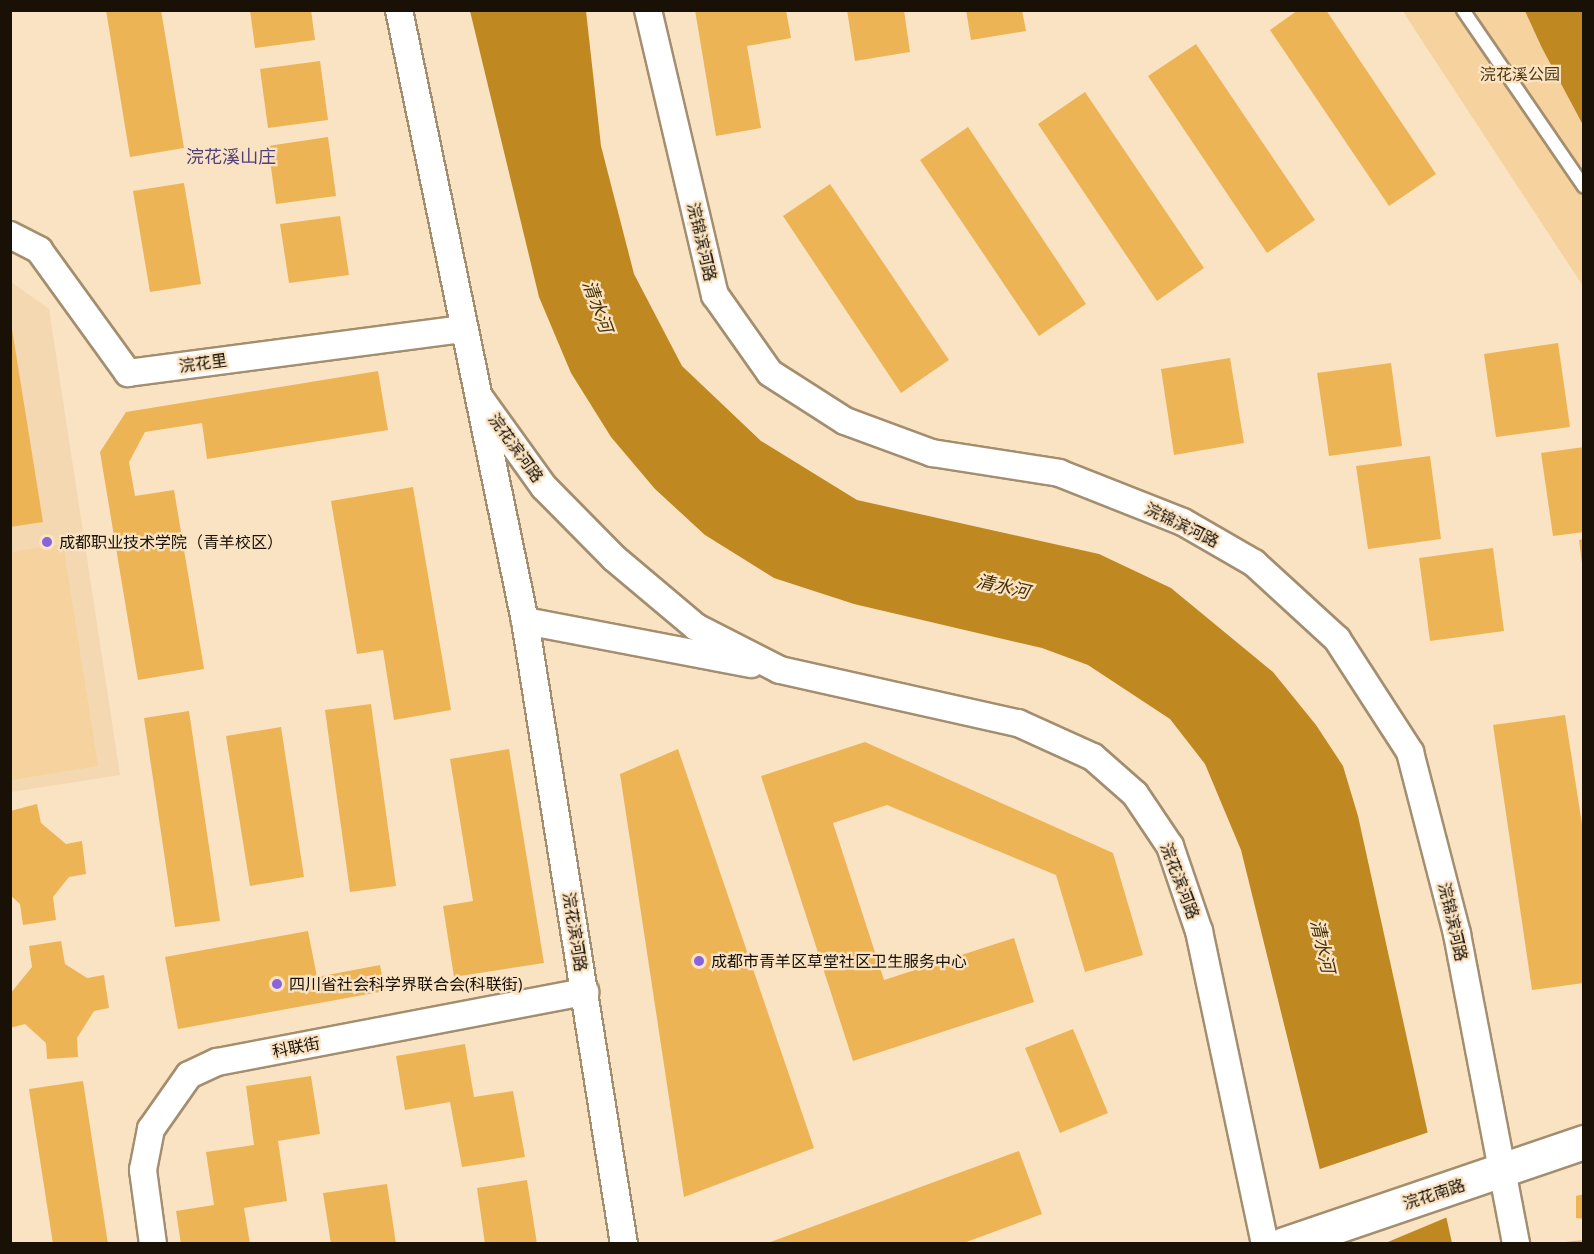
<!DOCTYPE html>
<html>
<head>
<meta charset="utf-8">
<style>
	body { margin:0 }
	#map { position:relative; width:1594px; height:1254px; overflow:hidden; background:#fae3c3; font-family:"Open Sans","Noto Sans SC",sans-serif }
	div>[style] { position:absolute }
	.built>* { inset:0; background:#f3d8b1 }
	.green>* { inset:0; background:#f5d29e }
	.water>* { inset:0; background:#bf8820 }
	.pier>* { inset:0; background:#fae3c3 }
	.building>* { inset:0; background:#edb456 }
	.roads { filter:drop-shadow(2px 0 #a38e6f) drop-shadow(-2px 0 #a38e6f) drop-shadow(0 2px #a38e6f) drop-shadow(0 -2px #a38e6f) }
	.lane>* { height:12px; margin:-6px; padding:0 6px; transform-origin:6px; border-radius:6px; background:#fff }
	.street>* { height:26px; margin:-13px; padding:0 13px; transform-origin:13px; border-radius:13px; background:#fff }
	.secondary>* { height:33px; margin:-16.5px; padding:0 16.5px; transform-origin:16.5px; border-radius:16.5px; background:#fff }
	.dots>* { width:16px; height:16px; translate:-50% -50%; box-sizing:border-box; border:3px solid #fae3c3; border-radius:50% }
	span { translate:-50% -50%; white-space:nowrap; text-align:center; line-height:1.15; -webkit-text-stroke:4.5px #fae3c3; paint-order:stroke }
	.park-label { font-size:16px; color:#4f3810 }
	.street-label { font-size:16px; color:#191106 }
	.poi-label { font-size:16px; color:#191106 }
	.left { translate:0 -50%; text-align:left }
	.neighbourhood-label { font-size:18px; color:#4f3f7c }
	.water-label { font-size:18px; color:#462f05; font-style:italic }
	.frame { position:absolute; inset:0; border:12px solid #191106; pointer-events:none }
</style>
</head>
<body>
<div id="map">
	<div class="built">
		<div style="clip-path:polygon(11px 282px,49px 309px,120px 775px,11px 792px)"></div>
	</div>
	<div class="green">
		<div style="clip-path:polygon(1403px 11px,1583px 11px,1583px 286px,1417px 33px)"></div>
		<div style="clip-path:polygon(63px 544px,98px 766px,11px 780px,11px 552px)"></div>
	</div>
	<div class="water">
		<div style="clip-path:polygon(470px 11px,586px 11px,601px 146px,634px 274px,682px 366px,761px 441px,857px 500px,1099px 554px,1171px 588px,1273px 672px,1316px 725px,1343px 766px,1358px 816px,1452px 1243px,1338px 1243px,1241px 850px,1205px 764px,1170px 719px,1088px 665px,1042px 648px,854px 604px,774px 578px,705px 535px,655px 489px,611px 437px,571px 373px,539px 297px)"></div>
		<div style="clip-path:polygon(1525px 11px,1583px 11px,1583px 125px,1542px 48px)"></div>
	</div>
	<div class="pier">
		<div style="clip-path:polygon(1432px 1131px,1450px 1216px,1383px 1244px,1335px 1244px,1317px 1170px)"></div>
	</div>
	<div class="building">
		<div style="clip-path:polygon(106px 10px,161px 10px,184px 148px,130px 157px)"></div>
		<div style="clip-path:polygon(250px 10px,311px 10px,315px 40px,255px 48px)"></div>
		<div style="clip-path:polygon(695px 10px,786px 10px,791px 38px,747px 46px,761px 128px,716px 136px)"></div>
		<div style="clip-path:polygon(847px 10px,904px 10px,910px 52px,855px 61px)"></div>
		<div style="clip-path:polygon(966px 10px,1022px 10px,1026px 31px,971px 40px)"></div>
		<div style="clip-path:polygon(1298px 10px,1326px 10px,1436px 174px,1389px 206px,1270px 30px)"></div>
		<div style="clip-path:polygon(1196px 44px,1315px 220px,1267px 253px,1148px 76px)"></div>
		<div style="clip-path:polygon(320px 61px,328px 120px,268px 128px,260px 69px)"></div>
		<div style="clip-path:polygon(1085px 92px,1204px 268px,1157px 301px,1038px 124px)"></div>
		<div style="clip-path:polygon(968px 127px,1086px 304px,1039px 336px,920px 160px)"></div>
		<div style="clip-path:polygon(328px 137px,336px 196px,276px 204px,268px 146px)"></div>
		<div style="clip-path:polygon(184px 183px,201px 284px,150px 292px,133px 191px)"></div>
		<div style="clip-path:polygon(830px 184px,949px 360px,901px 393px,783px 216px)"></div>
		<div style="clip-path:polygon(340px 216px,349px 275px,289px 283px,280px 224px)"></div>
		<div style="clip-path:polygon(12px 329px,43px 522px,10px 527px,10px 330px)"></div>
		<div style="clip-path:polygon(1558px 343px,1570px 427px,1496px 437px,1484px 354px)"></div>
		<div style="clip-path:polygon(1230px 358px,1244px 443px,1174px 455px,1161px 369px)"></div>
		<div style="clip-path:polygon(1391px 363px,1402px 446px,1329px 456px,1317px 373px)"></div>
		<div style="clip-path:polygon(378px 371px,388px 430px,207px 459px,202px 423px,145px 432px,129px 462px,135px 496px,174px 490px,204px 669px,138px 680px,100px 452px,126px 412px)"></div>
		<div style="clip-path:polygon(1584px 447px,1584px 532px,1553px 536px,1541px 453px)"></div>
		<div style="clip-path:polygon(1430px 456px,1441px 539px,1368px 549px,1356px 466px)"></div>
		<div style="clip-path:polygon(413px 487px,451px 710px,394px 720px,383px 650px,357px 654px,331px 501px)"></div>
		<div style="clip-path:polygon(1584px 539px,1584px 563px,1582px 563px,1579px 540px)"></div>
		<div style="clip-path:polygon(1493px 548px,1504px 631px,1430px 641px,1419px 558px)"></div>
		<div style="clip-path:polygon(371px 704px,396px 886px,350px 892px,325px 710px)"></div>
		<div style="clip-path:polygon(189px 711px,220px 921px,175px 927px,144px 718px)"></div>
		<div style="clip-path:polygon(1565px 715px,1584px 837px,1584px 983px,1532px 990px,1493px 725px)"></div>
		<div style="clip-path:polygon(281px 727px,304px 877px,250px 886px,226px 736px)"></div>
		<div style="clip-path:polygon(865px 742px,1113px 853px,1143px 955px,1085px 972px,1056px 875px,887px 805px,833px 823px,884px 980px,1014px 938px,1034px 1002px,853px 1061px,761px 776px)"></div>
		<div style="clip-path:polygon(509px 749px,544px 963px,454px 977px,443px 906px,473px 901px,450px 759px)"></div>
		<div style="clip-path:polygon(678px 749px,814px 1148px,684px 1197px,620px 774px)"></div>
		<div style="clip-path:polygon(37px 804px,41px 823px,66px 844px,82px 841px,86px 874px,69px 877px,53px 897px,56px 920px,23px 925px,20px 904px,10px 895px,10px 811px)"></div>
		<div style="clip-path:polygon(308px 931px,317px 977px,380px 965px,385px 991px,178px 1029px,165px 957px)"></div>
		<div style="clip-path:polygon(61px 941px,65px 964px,87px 978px,104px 975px,109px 1008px,94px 1011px,77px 1038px,78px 1057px,47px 1059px,46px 1043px,25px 1024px,10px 1028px,10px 994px,32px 967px,29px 946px)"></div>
		<div style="clip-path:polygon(1073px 1029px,1108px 1113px,1060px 1133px,1025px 1048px)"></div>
		<div style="clip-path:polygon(465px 1044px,474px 1097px,513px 1091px,525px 1157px,462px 1167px,450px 1102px,405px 1110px,396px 1056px)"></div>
		<div style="clip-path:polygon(311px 1076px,320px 1134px,278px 1141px,287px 1201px,244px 1208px,250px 1244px,181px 1244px,176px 1211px,214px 1205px,206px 1152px,254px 1145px,246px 1086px)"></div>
		<div style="clip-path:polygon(83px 1081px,108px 1244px,53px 1244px,29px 1089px)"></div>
		<div style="clip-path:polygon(1019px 1151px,1042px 1214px,961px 1244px,765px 1244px)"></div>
		<div style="clip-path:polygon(527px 1180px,537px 1244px,485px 1244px,477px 1188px)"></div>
		<div style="clip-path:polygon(387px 1184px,396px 1244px,331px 1244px,323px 1193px)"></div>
		<div style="clip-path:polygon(1584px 1194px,1584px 1219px,1576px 1218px,1576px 1196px)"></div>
		<div style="clip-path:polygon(1584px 1240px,1584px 1244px,1565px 1244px,1565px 1242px)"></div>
	</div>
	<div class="roads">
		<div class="lane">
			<div style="left:1463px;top:10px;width:214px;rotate:55.6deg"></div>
		</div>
		<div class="street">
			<div style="left:399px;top:10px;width:624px;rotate:78.35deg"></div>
			<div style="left:525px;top:621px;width:631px;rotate:80.97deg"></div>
			<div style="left:648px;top:10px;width:293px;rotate:76.8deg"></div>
			<div style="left:715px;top:295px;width:95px;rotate:54.8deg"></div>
			<div style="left:770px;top:373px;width:89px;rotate:32.6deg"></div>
			<div style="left:845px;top:421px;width:93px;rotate:20.2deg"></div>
			<div style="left:932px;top:453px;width:129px;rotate:8.9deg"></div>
			<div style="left:1059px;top:473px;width:133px;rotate:21.6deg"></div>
			<div style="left:1183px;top:522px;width:82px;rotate:30deg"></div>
			<div style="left:1254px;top:563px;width:113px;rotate:42.5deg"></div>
			<div style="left:1337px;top:639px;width:135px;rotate:57.1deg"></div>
			<div style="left:1410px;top:752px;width:188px;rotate:75.5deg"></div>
			<div style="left:1457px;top:934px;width:316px;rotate:79.2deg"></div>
			<div style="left:10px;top:235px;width:33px;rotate:27deg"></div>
			<div style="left:39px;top:250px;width:152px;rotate:54.1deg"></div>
			<div style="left:128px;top:373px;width:335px;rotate:-7.5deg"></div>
			<div style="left:480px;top:398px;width:110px;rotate:54.3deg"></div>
			<div style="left:544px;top:487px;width:100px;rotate:45.4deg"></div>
			<div style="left:614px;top:558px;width:107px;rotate:40.1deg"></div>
			<div style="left:696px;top:627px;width:94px;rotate:27.1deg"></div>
			<div style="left:780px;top:670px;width:244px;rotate:12.6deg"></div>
			<div style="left:1018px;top:723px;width:82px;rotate:24.4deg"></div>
			<div style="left:1093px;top:757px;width:56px;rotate:41.4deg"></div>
			<div style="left:1135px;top:794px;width:63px;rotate:56.1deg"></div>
			<div style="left:1170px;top:846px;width:90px;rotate:71.2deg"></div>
			<div style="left:1199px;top:931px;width:320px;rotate:78.1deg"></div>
			<div style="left:525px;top:621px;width:230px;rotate:10.8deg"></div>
			<div style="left:153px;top:1244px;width:75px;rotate:-97.7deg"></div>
			<div style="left:143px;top:1170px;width:42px;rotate:-79deg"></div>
			<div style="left:151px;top:1129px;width:66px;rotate:-54.9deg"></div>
			<div style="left:189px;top:1075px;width:31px;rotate:-25deg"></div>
			<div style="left:217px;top:1062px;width:375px;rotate:-10.8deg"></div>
		</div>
		<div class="secondary">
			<div style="left:1284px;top:1244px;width:317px;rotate:-18.8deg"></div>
		</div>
	</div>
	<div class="dots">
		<div style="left:47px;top:542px;background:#8863de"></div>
		<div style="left:699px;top:961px;background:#8863de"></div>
		<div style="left:277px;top:984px;background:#8863de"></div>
	</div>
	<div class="park-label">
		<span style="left:1520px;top:74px">浣花溪公园</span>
	</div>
	<div class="street-label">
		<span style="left:702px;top:242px;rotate:77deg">浣锦滨河路</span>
		<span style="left:203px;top:363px;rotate:-8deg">浣花里</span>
		<span style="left:516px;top:448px;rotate:54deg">浣花滨河路</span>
		<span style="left:1182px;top:525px;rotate:26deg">浣锦滨河路</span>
		<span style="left:1180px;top:881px;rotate:69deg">浣花滨河路</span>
		<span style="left:1453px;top:922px;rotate:77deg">浣锦滨河路</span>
		<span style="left:575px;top:932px;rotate:81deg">浣花滨河路</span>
		<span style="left:296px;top:1047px;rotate:-11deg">科联街</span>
		<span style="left:1434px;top:1194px;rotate:-18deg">浣花南路</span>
	</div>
	<div class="poi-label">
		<span class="left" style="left:59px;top:542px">成都职业技术学院（青羊校区）</span>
		<span class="left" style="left:711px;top:961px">成都市青羊区草堂社区卫生服务中心</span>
		<span class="left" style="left:289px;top:984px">四川省社会科学界联合会(科联街)</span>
	</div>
	<div class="neighbourhood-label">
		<span style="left:231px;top:156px">浣花溪山庄</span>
	</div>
	<div class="water-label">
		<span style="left:598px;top:306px;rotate:70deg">清水河</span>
		<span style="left:1003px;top:586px;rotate:13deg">清水河</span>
		<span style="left:1323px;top:946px;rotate:77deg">清水河</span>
	</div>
	<div class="frame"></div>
</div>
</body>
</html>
